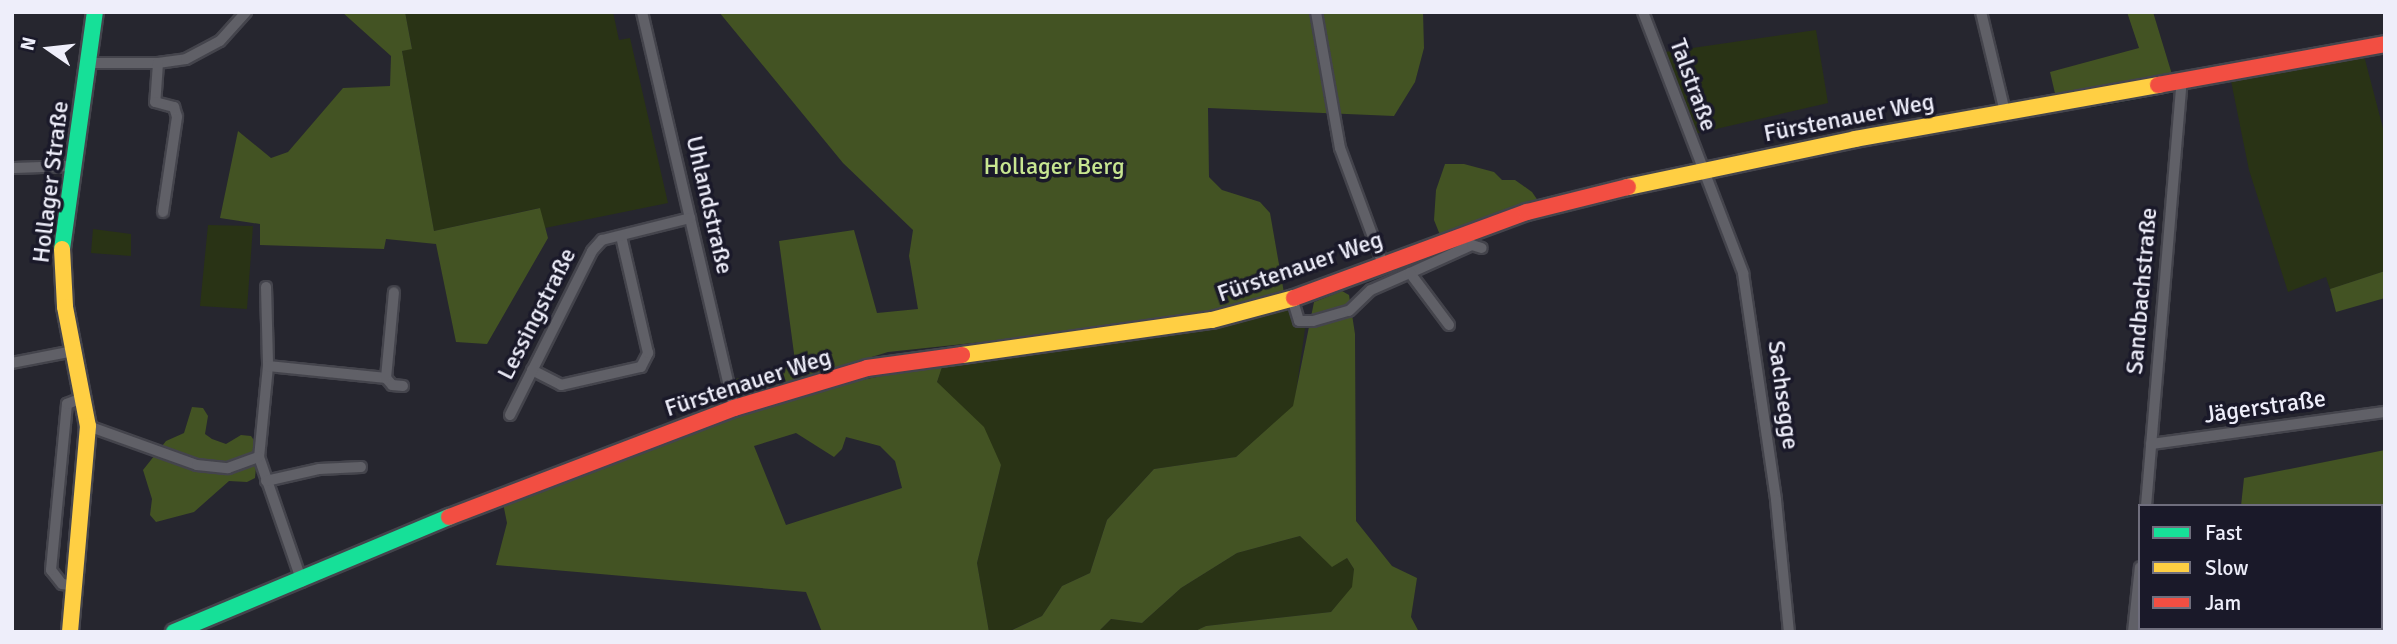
<!DOCTYPE html>
<html>
<head>
<meta charset="utf-8">
<style>
	body { margin:0 }
	#map { position:relative; width:2397px; height:644px; overflow:hidden; background:#26262f; font-family:Signika,sans-serif }
	div>[style] { position:absolute }
	.green>* { inset:0; background:#293315 }
	.forest>* { inset:0; background:#435323 }
	.stream>* { height:2.5px; margin:-1.25px; padding:0 1.25px; transform-origin:1.25px; border-radius:1.25px; background:#031519 }
	.roads { filter:drop-shadow(2px 0 #44444c) drop-shadow(-2px 0 #44444c) drop-shadow(0 2px #44444c) drop-shadow(0 -2px #44444c) }
	.street>* { height:10px; margin:-5px; padding:0 5px; transform-origin:5px; border-radius:5px; background:#606067 }
	.fast>* { height:16px; margin:-8px; padding:0 8px; transform-origin:8px; border-radius:8px; background:#16e098 }
	.slow>* { height:16px; margin:-8px; padding:0 8px; transform-origin:8px; border-radius:8px; background:#ffcf43 }
	.jam>* { height:16px; margin:-8px; padding:0 8px; transform-origin:8px; border-radius:8px; background:#f24e42 }
	span { translate:-50% -50%; white-space:nowrap; text-align:center; line-height:1.15; -webkit-text-stroke:7px #1a1929; paint-order:stroke }
	.street-label { font-size:24px; color:#eeeefa }
	.park-label { font-size:24px; color:#c8e691 }
	.frame { position:absolute; inset:0; border:14px solid #eeeefa; pointer-events:none }
	.legend { position:absolute; left:2138px; top:504px; width:245px; height:126px; box-sizing:border-box; background:#1a1929; border:2px solid #6f6e7d; margin:0; padding:9px 12px; list-style:none; font-size:21px; color:#eeeefa }
	.legend li { display:flex; align-items:center; gap:14px; height:35px }
	.legend b { width:35px; border:2px solid #6f6e7d }
	.north { position:absolute; left:14px; top:14px; width:70px; height:70px; -webkit-text-stroke:5px #1a1929; paint-order:stroke; rotate:284deg; font-size:19px; font-weight:700; line-height:28px; text-align:center; color:#eeeefa }
	.north::after { content:''; display:block; margin:auto; width:24px; height:32px; background:#eeeefa; clip-path:polygon(50% 0,100% 100%,50% 72%,0 100%) }
</style>
</head>
<body>
<div id="map">
	<div class="green">
		<div style="clip-path:polygon(405px 12px,613px 12px,619px 40px,630px 38px,668px 203px,545px 228px,539px 208px,434px 231px,402px 51px,412px 48px)"></div>
		<div style="clip-path:polygon(1816px 30px,1828px 103px,1690px 135px,1658px 53px)"></div>
		<div style="clip-path:polygon(2362px 48px,2385px 136px,2385px 271px,2330px 289px,2326px 277px,2288px 292px,2249px 170px,2229px 71px)"></div>
		<div style="clip-path:polygon(208px 225px,253px 226px,247px 309px,200px 306px)"></div>
		<div style="clip-path:polygon(93px 229px,131px 234px,131px 256px,91px 253px)"></div>
		<div style="clip-path:polygon(1286px 301px,1306px 322px,1294px 406px,1236px 457px,1154px 469px,1107px 520px,1090px 573px,1062px 586px,1042px 616px,1007px 632px,989px 632px,977px 563px,1001px 465px,937px 382px,946px 354px)"></div>
		<div style="clip-path:polygon(1300px 536px,1332px 566px,1347px 558px,1354px 569px,1353px 587px,1331px 612px,1206px 626px,1193px 632px,1098px 632px,1111px 619px,1142px 623px,1181px 588px,1237px 553px)"></div>
	</div>
	<div class="forest">
		<div style="clip-path:polygon(342px 12px,405px 12px,412px 49px,402px 51px,434px 231px,540px 208px,548px 238px,487px 344px,456px 342px,436px 244px,386px 239px,384px 249px,260px 245px,260px 224px,220px 218px,238px 131px,271px 158px,288px 152px,343px 88px,390px 86px,391px 56px)"></div>
		<div style="clip-path:polygon(719px 12px,1423px 12px,1424px 48px,1415px 82px,1394px 116px,1208px 108px,1209px 177px,1222px 190px,1260px 202px,1270px 213px,1284px 293px,1218px 311px,1116px 328px,888px 352px,741px 397px,736px 379px,795px 361px,779px 241px,854px 230px,877px 313px,918px 309px,909px 256px,913px 230px,843px 163px)"></div>
		<div style="clip-path:polygon(2127px 12px,2153px 12px,2174px 81px,2057px 102px,2050px 72px,2139px 48px)"></div>
		<div style="clip-path:polygon(1445px 164px,1464px 164px,1494px 172px,1502px 180px,1515px 180px,1532px 192px,1543px 208px,1442px 240px,1434px 220px,1436px 190px)"></div>
		<div style="clip-path:polygon(2385px 271px,2385px 298px,2336px 312px,2330px 289px)"></div>
		<div style="clip-path:polygon(1342px 291px,1349px 295px,1355px 334px,1356px 521px,1392px 566px,1417px 578px,1411px 617px,1419px 632px,1193px 632px,1206px 626px,1331px 612px,1352px 587px,1354px 569px,1347px 558px,1332px 567px,1300px 536px,1237px 553px,1181px 588px,1142px 623px,1111px 619px,1098px 632px,1008px 632px,1042px 616px,1062px 586px,1090px 573px,1107px 520px,1154px 469px,1236px 457px,1293px 406px,1314px 302px)"></div>
		<div style="clip-path:polygon(evenodd,943px 364px,937px 382px,984px 427px,1001px 465px,977px 563px,989px 632px,822px 632px,806px 592px,496px 565px,507px 523px,503px 503px,715px 421px,841px 384px,943px 364px,796px 433px,834px 457px,842px 449px,846px 437px,880px 446px,895px 461px,902px 488px,786px 525px,754px 446px,796px 433px)"></div>
		<div style="clip-path:polygon(192px 407px,203px 408px,208px 416px,205px 434px,212px 439px,226px 444px,241px 435px,251px 436px,258px 446px,255px 478px,247px 482px,229px 481px,194px 512px,156px 522px,150px 515px,152px 499px,143px 470px,166px 441px,184px 433px)"></div>
		<div style="clip-path:polygon(2385px 450px,2385px 632px,2229px 632px,2381px 628px,2381px 506px,2241px 506px,2244px 478px)"></div>
	</div>
	<div class="stream">
		<div style="left:2089px;top:106px;width:84px;rotate:-10.2deg"></div>
		<div style="left:2068px;top:109px;width:13px;rotate:-9deg"></div>
	</div>
	<div class="roads">
		<div class="street">
			<div style="left:642px;top:12px;width:407px;rotate:76.9deg"></div>
			<div style="left:1316px;top:12px;width:138px;rotate:80deg"></div>
			<div style="left:1340px;top:148px;width:124px;rotate:69.7deg"></div>
			<div style="left:1643px;top:12px;width:280px;rotate:69deg"></div>
			<div style="left:1743px;top:273px;width:229px;rotate:81.7deg"></div>
			<div style="left:1776px;top:500px;width:133px;rotate:84.4deg"></div>
			<div style="left:1981px;top:12px;width:103px;rotate:76.5deg"></div>
			<div style="left:88px;top:63px;width:70px"></div>
			<div style="left:158px;top:63px;width:28px;rotate:-8deg"></div>
			<div style="left:186px;top:59px;width:38px;rotate:-28deg"></div>
			<div style="left:220px;top:41px;width:39px;rotate:-48deg"></div>
			<div style="left:158px;top:63px;width:39px;rotate:94deg"></div>
			<div style="left:155px;top:102px;width:20px;rotate:15deg"></div>
			<div style="left:174px;top:107px;width:10px;rotate:73deg"></div>
			<div style="left:177px;top:117px;width:96px;rotate:98.4deg"></div>
			<div style="left:12px;top:168px;width:61px;rotate:-1.9deg"></div>
			<div style="left:1410px;top:273px;width:68px;rotate:-24.3deg"></div>
			<div style="left:1472px;top:245px;width:10px;rotate:17deg"></div>
			<div style="left:266px;top:287px;width:79px;rotate:88.5deg"></div>
			<div style="left:268px;top:366px;width:91px;rotate:95.6deg"></div>
			<div style="left:259px;top:457px;width:132px;rotate:71deg"></div>
			<div style="left:1292px;top:298px;width:24px;rotate:73deg"></div>
			<div style="left:1299px;top:321px;width:14px"></div>
			<div style="left:1313px;top:321px;width:37px;rotate:-16deg"></div>
			<div style="left:1349px;top:311px;width:30px;rotate:-44deg"></div>
			<div style="left:1371px;top:290px;width:43px;rotate:-23.6deg"></div>
			<div style="left:1410px;top:273px;width:65px;rotate:53.1deg"></div>
			<div style="left:12px;top:363px;width:63px;rotate:-11deg"></div>
			<div style="left:268px;top:366px;width:119px;rotate:5.8deg"></div>
			<div style="left:386px;top:378px;width:9px;rotate:49deg"></div>
			<div style="left:392px;top:385px;width:11px;rotate:5deg"></div>
			<div style="left:532px;top:370px;width:33px;rotate:27deg"></div>
			<div style="left:561px;top:385px;width:82px;rotate:-12.7deg"></div>
			<div style="left:641px;top:367px;width:16px;rotate:-63deg"></div>
			<div style="left:648px;top:353px;width:120px;rotate:-103deg"></div>
			<div style="left:386px;top:378px;width:86px;rotate:-84.7deg"></div>
			<div style="left:510px;top:415px;width:183px;rotate:-63.4deg"></div>
			<div style="left:592px;top:251px;width:15px;rotate:-48deg"></div>
			<div style="left:602px;top:240px;width:91px;rotate:-14deg"></div>
			<div style="left:88px;top:426px;width:116px;rotate:19.7deg"></div>
			<div style="left:197px;top:465px;width:31px;rotate:6deg"></div>
			<div style="left:228px;top:468px;width:33px;rotate:-20deg"></div>
			<div style="left:2151px;top:444px;width:236px;rotate:-7.8deg"></div>
			<div style="left:266px;top:481px;width:54px;rotate:-12.8deg"></div>
			<div style="left:319px;top:469px;width:42px;rotate:-2.7deg"></div>
			<div style="left:2146px;top:506px;width:429px;rotate:-85.2deg"></div>
			<div style="left:76px;top:586px;width:14px;rotate:-172deg"></div>
			<div style="left:62px;top:584px;width:18px;rotate:-128deg"></div>
			<div style="left:51px;top:570px;width:167px;rotate:-84.5deg"></div>
			<div style="left:67px;top:404px;width:18px;rotate:-22deg"></div>
			<div style="left:2133px;top:632px;width:65px;rotate:-83.9deg"></div>
		</div>
		<div class="fast">
			<div style="left:62px;top:249px;width:239px;rotate:-82.1deg"></div>
			<div style="left:174px;top:632px;width:298px;rotate:-22.7deg"></div>
		</div>
		<div class="slow">
			<div style="left:1628px;top:187px;width:232px;rotate:-11.9deg"></div>
			<div style="left:1855px;top:139px;width:308px;rotate:-10.1deg"></div>
			<div style="left:62px;top:249px;width:58px;rotate:87deg"></div>
			<div style="left:65px;top:307px;width:121px;rotate:79.1deg"></div>
			<div style="left:88px;top:426px;width:207px;rotate:95deg"></div>
			<div style="left:962px;top:355px;width:252px;rotate:-8deg"></div>
			<div style="left:1212px;top:320px;width:85px;rotate:-15deg"></div>
		</div>
		<div class="jam">
			<div style="left:2158px;top:85px;width:231px;rotate:-10.2deg"></div>
			<div style="left:1294px;top:298px;width:248px;rotate:-20.3deg"></div>
			<div style="left:1527px;top:212px;width:104px;rotate:-13.9deg"></div>
			<div style="left:449px;top:517px;width:305px;rotate:-20.9deg"></div>
			<div style="left:734px;top:408px;width:139px;rotate:-16.7deg"></div>
			<div style="left:867px;top:368px;width:96px;rotate:-7.8deg"></div>
		</div>
	</div>
	<div class="street-label">
		<span style="left:1693px;top:85px;rotate:70deg">Talstraße</span>
		<span style="left:1849px;top:118px;rotate:-11deg">Fürstenauer Weg</span>
		<span style="left:51px;top:182px;rotate:-83deg">Hollager Straße</span>
		<span style="left:709px;top:205px;rotate:77deg">Uhlandstraße</span>
		<span style="left:1300px;top:267px;rotate:-19deg">Fürstenauer Weg</span>
		<span style="left:2142px;top:291px;rotate:-85deg">Sandbachstraße</span>
		<span style="left:537px;top:314px;rotate:-63deg">Lessingstraße</span>
		<span style="left:748px;top:383px;rotate:-18deg">Fürstenauer Weg</span>
		<span style="left:1783px;top:395px;rotate:82deg">Sachsegge</span>
		<span style="left:2265px;top:407px;rotate:-8deg">Jägerstraße</span>
	</div>
	<div class="park-label">
		<span style="left:1054px;top:167px">Hollager Berg</span>
	</div>
	<div class="frame"></div>
	<ul class="legend">
	<li><b style="height:9px;background:#16e098"></b>Fast</li>
	<li><b style="height:9px;background:#ffcf43"></b>Slow</li>
	<li><b style="height:9px;background:#f24e42"></b>Jam</li>
	</ul>
	<div class="north">N</div>
</div>
</body>
</html>
